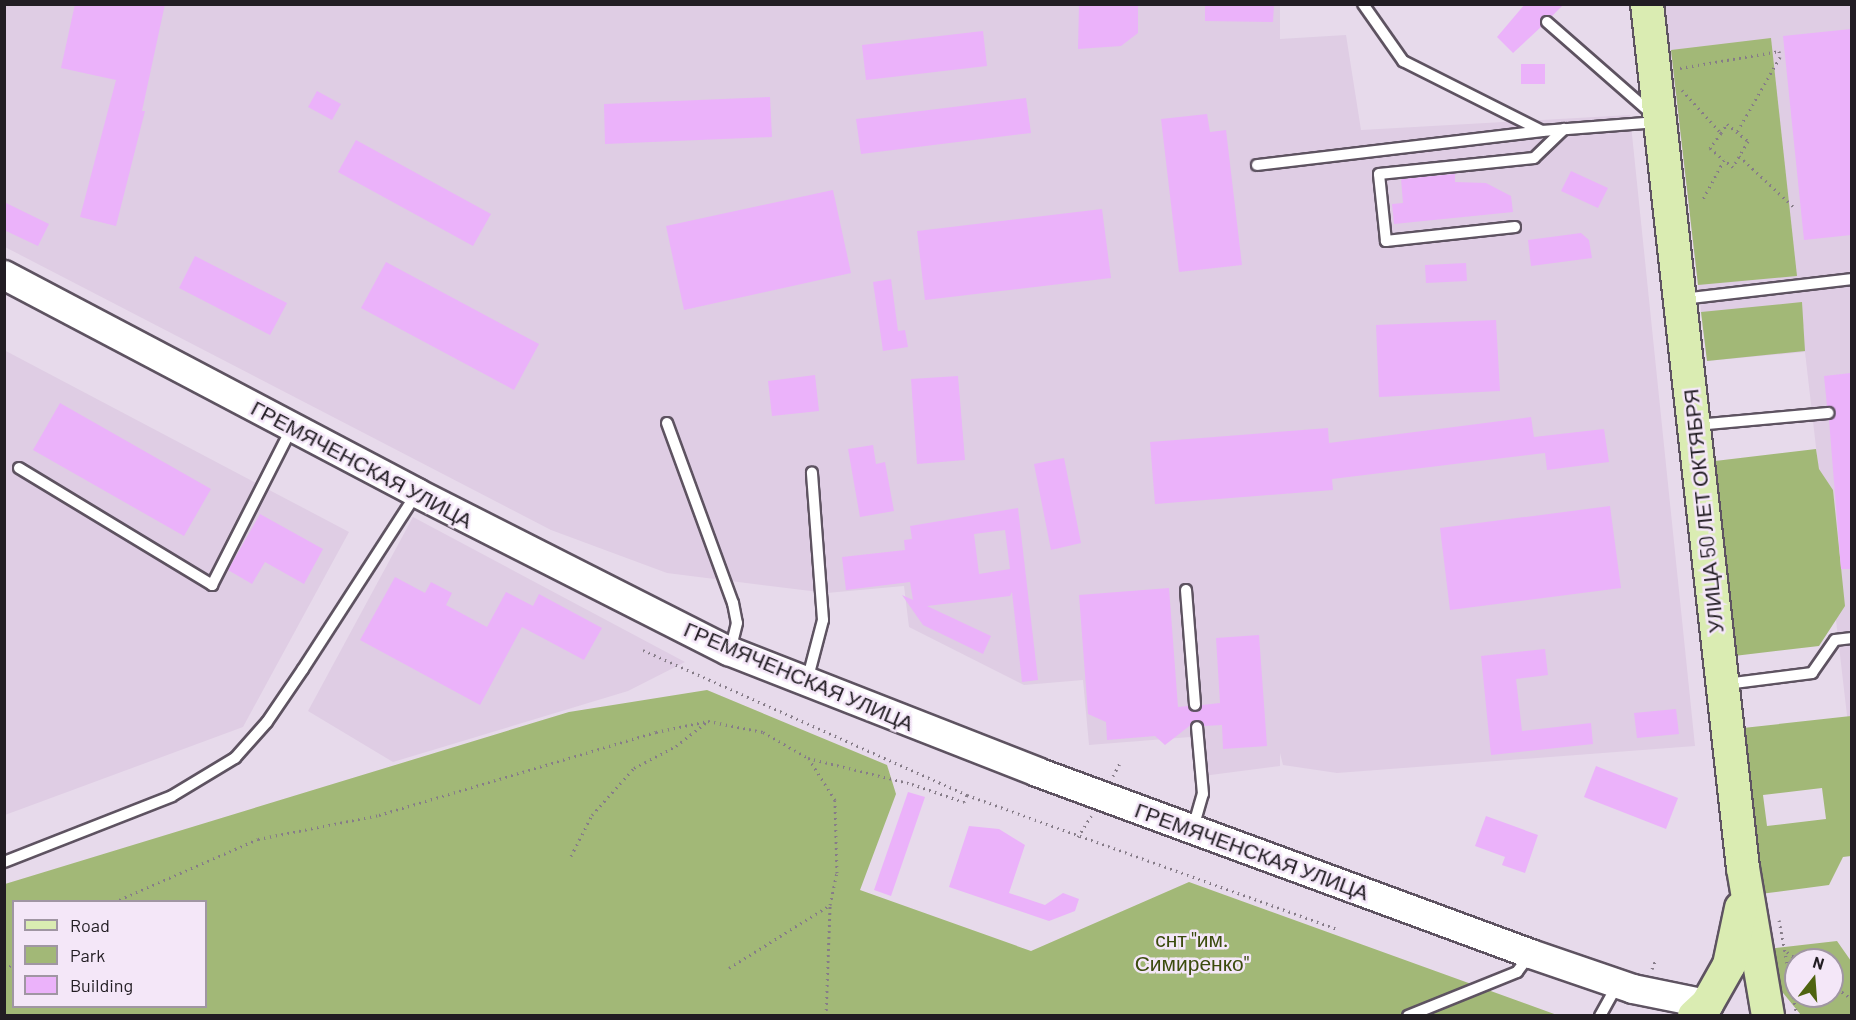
<!DOCTYPE html>
<html>
<head>
<meta charset="utf-8">
<style>
	body { margin:0 }
	#map { position:relative; width:1856px; height:1020px; overflow:hidden; background:#e7daeb; font-family:Barlow,sans-serif }
	div>[style] { position:absolute }
	.built>* { inset:0; background:#dfcde4 }
	.green>* { inset:0; background:#a2b877 }
	.building>* { inset:0; background:#ebb2fa }
	.path>* { height:3px; margin-top:-1.5px; transform-origin:0; background:repeating-linear-gradient(90deg,#867c88 0 1.5px,transparent 0 6px) }
	.roads { filter:drop-shadow(2px 0 #5e5361) drop-shadow(-2px 0 #5e5361) drop-shadow(0 2px #5e5361) drop-shadow(0 -2px #5e5361) }
	.service>* { height:10px; margin:-5px; padding:0 5px; transform-origin:5px; border-radius:5px; background:#fff }
	.secondary>* { height:28px; margin:-14px; padding:0 14px; transform-origin:14px; border-radius:14px; background:#fff }
	.primary>* { height:32px; margin:-16px; padding:0 16px; transform-origin:16px; border-radius:16px; background:#daecb2 }
	span { translate:-50% -50%; white-space:nowrap; text-align:center; line-height:1.15; -webkit-text-stroke:5px #f4e7f8; paint-order:stroke }
	.street-label { font-size:21px; color:#221d23 }
	.park-label { font-size:21px; color:#3b4b0d }
	.frame { position:absolute; inset:0; border:6px solid #221d23; pointer-events:none }
	.legend { position:absolute; left:12px; top:900px; width:195px; height:108px; box-sizing:border-box; background:#f4e7f8; border:2px solid #a096a3; margin:0; padding:8px 10px; list-style:none; font-size:18px; color:#221d23 }
	.legend li { display:flex; align-items:center; gap:12px; height:30px }
	.legend b { width:30px; border:2px solid #a096a3 }
	.north { position:absolute; left:1784px; top:948px; width:60px; height:60px; box-sizing:border-box; background:#f4e7f8; border:2px solid #a096a3; border-radius:50%; rotate:17deg; font-size:16px; font-weight:700; line-height:24px; text-align:center; color:#221d23 }
	.north::after { content:''; display:block; margin:auto; width:21px; height:27px; background:#4f6411; clip-path:polygon(50% 0,100% 100%,50% 72%,0 100%) }
</style>
</head>
<body>
<div id="map">
	<div class="built">
		<div style="clip-path:polygon(5px 5px,1280px 5px,1280px 39px,1346px 35px,1361px 130px,1630px 115px,1695px 746px,1337px 773px,1283px 765px,1280px 753px,1280px 766px,1195px 777px,1190px 737px,1089px 745px,1083px 680px,1024px 685px,909px 627px,904px 586px,827px 593px,667px 573px,551px 530px,5px 247px)"></div>
		<div style="clip-path:polygon(1665px 5px,1851px 5px,1851px 750px,1805px 352px,1707px 361px)"></div>
		<div style="clip-path:polygon(4px 350px,349px 532px,243px 727px,5px 815px)"></div>
		<div style="clip-path:polygon(413px 517px,685px 662px,628px 691px,393px 762px,308px 711px)"></div>
	</div>
	<div class="green">
		<div style="clip-path:polygon(1771px 38px,1797px 276px,1698px 285px,1671px 50px)"></div>
		<div style="clip-path:polygon(1802px 302px,1805px 351px,1707px 361px,1701px 312px)"></div>
		<div style="clip-path:polygon(1816px 449px,1819px 469px,1833px 490px,1845px 606px,1819px 646px,1734px 656px,1715px 461px)"></div>
		<div style="clip-path:polygon(evenodd,707px 690px,887px 765px,896px 794px,860px 890px,1031px 951px,1189px 882px,1557px 1015px,5px 1016px,5px 884px,569px 712px,707px 690px,14px 902px,206px 902px,206px 1006px,14px 1006px,14px 902px)"></div>
		<div style="clip-path:polygon(evenodd,1851px 716px,1851px 856px,1843px 857px,1829px 885px,1760px 894px,1743px 728px,1851px 716px,1822px 788px,1826px 819px,1767px 826px,1763px 795px,1822px 788px)"></div>
		<div style="clip-path:polygon(evenodd,1837px 941px,1851px 961px,1851px 1015px,1801px 1015px,1771px 978px,1768px 949px,1837px 941px,1796px 960px,1832px 960px,1832px 996px,1796px 996px,1796px 960px)"></div>
	</div>
	<div class="building">
		<div style="clip-path:polygon(75px 4px,165px 4px,142px 111px,145px 111px,116px 226px,80px 217px,116px 80px,61px 68px)"></div>
		<div style="clip-path:polygon(1079px 4px,1138px 4px,1138px 33px,1121px 46px,1078px 49px)"></div>
		<div style="clip-path:polygon(1205px 4px,1274px 4px,1273px 22px,1205px 21px)"></div>
		<div style="clip-path:polygon(1525px 4px,1564px 4px,1552px 16px,1542px 17px,1541px 27px,1513px 53px,1497px 37px)"></div>
		<div style="clip-path:polygon(1851px 29px,1851px 235px,1804px 240px,1783px 36px)"></div>
		<div style="clip-path:polygon(983px 31px,987px 66px,866px 80px,862px 45px)"></div>
		<div style="clip-path:polygon(1521px 64px,1545px 64px,1545px 84px,1521px 84px)"></div>
		<div style="clip-path:polygon(317px 91px,341px 104px,332px 120px,308px 107px)"></div>
		<div style="clip-path:polygon(770px 97px,772px 137px,605px 144px,604px 104px)"></div>
		<div style="clip-path:polygon(1026px 98px,1031px 133px,861px 154px,856px 119px)"></div>
		<div style="clip-path:polygon(1207px 114px,1210px 132px,1226px 130px,1242px 265px,1179px 272px,1161px 119px)"></div>
		<div style="clip-path:polygon(356px 140px,491px 214px,473px 246px,338px 172px)"></div>
		<div style="clip-path:polygon(1571px 171px,1608px 188px,1598px 208px,1561px 191px)"></div>
		<div style="clip-path:polygon(1455px 174px,1455px 182px,1486px 183px,1511px 196px,1513px 212px,1394px 224px,1392px 204px,1403px 203px,1401px 179px)"></div>
		<div style="clip-path:polygon(833px 190px,851px 273px,684px 310px,666px 226px)"></div>
		<div style="clip-path:polygon(4px 202px,49px 224px,38px 246px,4px 230px)"></div>
		<div style="clip-path:polygon(1102px 209px,1111px 278px,925px 300px,917px 231px)"></div>
		<div style="clip-path:polygon(1581px 233px,1589px 240px,1592px 258px,1531px 266px,1528px 240px)"></div>
		<div style="clip-path:polygon(195px 256px,287px 303px,270px 335px,179px 288px)"></div>
		<div style="clip-path:polygon(386px 262px,539px 344px,514px 390px,361px 308px)"></div>
		<div style="clip-path:polygon(1466px 263px,1467px 281px,1426px 283px,1425px 265px)"></div>
		<div style="clip-path:polygon(891px 279px,898px 331px,905px 330px,908px 347px,883px 351px,873px 282px)"></div>
		<div style="clip-path:polygon(1496px 320px,1500px 391px,1379px 397px,1376px 325px)"></div>
		<div style="clip-path:polygon(1851px 373px,1851px 569px,1841px 569px,1829px 420px,1835px 413px,1827px 406px,1824px 376px)"></div>
		<div style="clip-path:polygon(815px 375px,819px 411px,772px 416px,768px 381px)"></div>
		<div style="clip-path:polygon(958px 376px,965px 460px,917px 464px,911px 379px)"></div>
		<div style="clip-path:polygon(60px 403px,211px 489px,184px 536px,33px 450px)"></div>
		<div style="clip-path:polygon(1531px 417px,1534px 437px,1604px 429px,1609px 462px,1547px 470px,1545px 453px,1332px 479px,1333px 490px,1155px 504px,1150px 442px,1328px 428px,1329px 443px)"></div>
		<div style="clip-path:polygon(873px 445px,876px 464px,885px 462px,894px 511px,860px 517px,848px 449px)"></div>
		<div style="clip-path:polygon(1064px 458px,1081px 543px,1051px 550px,1034px 464px)"></div>
		<div style="clip-path:polygon(1610px 506px,1621px 588px,1450px 610px,1440px 528px)"></div>
		<div style="clip-path:polygon(evenodd,1018px 508px,1038px 680px,1022px 682px,1012px 592px,1010px 596px,927px 606px,991px 636px,983px 654px,923px 625px,902px 595px,913px 600px,910px 582px,846px 590px,842px 557px,905px 550px,904px 540px,912px 539px,910px 526px,1018px 508px,1005px 530px,1010px 569px,979px 574px,974px 534px,1005px 530px)"></div>
		<div style="clip-path:polygon(260px 514px,323px 549px,304px 584px,265px 562px,252px 584px,228px 570px)"></div>
		<div style="clip-path:polygon(395px 577px,425px 593px,431px 582px,452px 593px,446px 605px,487px 627px,506px 592px,533px 606px,539px 594px,602px 628px,584px 660px,522px 627px,480px 705px,360px 640px)"></div>
		<div style="clip-path:polygon(1169px 588px,1178px 707px,1188px 706px,1195px 712px,1202px 705px,1220px 703px,1216px 638px,1259px 635px,1267px 746px,1223px 749px,1222px 725px,1204px 726px,1197px 720px,1165px 745px,1155px 736px,1107px 740px,1106px 722px,1088px 714px,1079px 595px)"></div>
		<div style="clip-path:polygon(1545px 649px,1548px 675px,1516px 679px,1522px 731px,1591px 723px,1593px 744px,1491px 755px,1481px 656px)"></div>
		<div style="clip-path:polygon(1676px 709px,1679px 734px,1637px 738px,1634px 713px)"></div>
		<div style="clip-path:polygon(1596px 766px,1678px 798px,1666px 829px,1584px 797px)"></div>
		<div style="clip-path:polygon(908px 792px,925px 797px,891px 896px,874px 890px)"></div>
		<div style="clip-path:polygon(1486px 816px,1538px 835px,1525px 873px,1502px 865px,1505px 857px,1475px 846px)"></div>
		<div style="clip-path:polygon(969px 826px,999px 829px,1025px 845px,1009px 893px,1045px 905px,1063px 893px,1079px 899px,1075px 911px,1049px 921px,949px 887px)"></div>
	</div>
	<div class="path">
		<div style="left:1680px;top:68px;width:100px;rotate:-9.7deg"></div>
		<div style="left:1779px;top:51px;width:6px;rotate:81deg"></div>
		<div style="left:1780px;top:57px;width:86px;rotate:119.8deg"></div>
		<div style="left:1682px;top:90px;width:58px;rotate:47.8deg"></div>
		<div style="left:1721px;top:133px;width:19px;rotate:126deg"></div>
		<div style="left:1710px;top:148px;width:18px;rotate:41deg"></div>
		<div style="left:1724px;top:160px;width:44px;rotate:118.3deg"></div>
		<div style="left:1721px;top:133px;width:11px;rotate:-56deg"></div>
		<div style="left:1727px;top:124px;width:27px;rotate:39deg"></div>
		<div style="left:1748px;top:141px;width:30px;rotate:120deg"></div>
		<div style="left:1733px;top:167px;width:11px;rotate:-142deg"></div>
		<div style="left:1739px;top:156px;width:76px;rotate:42.9deg"></div>
		<div style="left:643px;top:650px;width:355px;rotate:24.1deg"></div>
		<div style="left:967px;top:795px;width:394px;rotate:19.9deg"></div>
		<div style="left:1113px;top:776px;width:17px;rotate:-62deg"></div>
		<div style="left:1078px;top:837px;width:25px;rotate:-58deg"></div>
		<div style="left:571px;top:856px;width:46px;rotate:-62.9deg"></div>
		<div style="left:592px;top:815px;width:63px;rotate:-48.2deg"></div>
		<div style="left:634px;top:768px;width:47px;rotate:-27.6deg"></div>
		<div style="left:676px;top:746px;width:39px;rotate:-38deg"></div>
		<div style="left:114px;top:902px;width:157px;rotate:-23.6deg"></div>
		<div style="left:258px;top:839px;width:123px;rotate:-11.2deg"></div>
		<div style="left:379px;top:815px;width:289px;rotate:-16.7deg"></div>
		<div style="left:656px;top:732px;width:53px;rotate:-11.9deg"></div>
		<div style="left:708px;top:721px;width:56px;rotate:11.3deg"></div>
		<div style="left:763px;top:732px;width:52px;rotate:30deg"></div>
		<div style="left:808px;top:758px;width:107px;rotate:14deg"></div>
		<div style="left:912px;top:784px;width:55px;rotate:19.1deg"></div>
		<div style="left:964px;top:802px;width:8px;rotate:-67deg"></div>
		<div style="left:1779px;top:920px;width:98px;rotate:79.4deg"></div>
		<div style="left:1787px;top:952px;width:14px;rotate:36deg"></div>
		<div style="left:729px;top:968px;width:119px;rotate:-32deg"></div>
		<div style="left:830px;top:905px;width:33px;rotate:-78deg"></div>
		<div style="left:837px;top:873px;width:73px;rotate:-91.6deg"></div>
		<div style="left:835px;top:800px;width:49px;rotate:-122.4deg"></div>
		<div style="left:4px;top:969px;width:11px;rotate:-27deg"></div>
		<div style="left:1652px;top:969px;width:11px;rotate:-68deg"></div>
		<div style="left:1832px;top:985px;width:24px;rotate:35deg"></div>
		<div style="left:826px;top:1016px;width:111px;rotate:-87.9deg"></div>
	</div>
	<div class="roads">
		<div class="service">
			<div style="left:1363px;top:4px;width:70px;rotate:54.9deg"></div>
			<div style="left:1403px;top:61px;width:156px;rotate:26.7deg"></div>
			<div style="left:1542px;top:131px;width:116px;rotate:-4.4deg"></div>
			<div style="left:1547px;top:22px;width:140px;rotate:41.2deg"></div>
			<div style="left:1257px;top:165px;width:287px;rotate:-6.8deg"></div>
			<div style="left:1515px;top:227px;width:130px;rotate:173.8deg"></div>
			<div style="left:1386px;top:241px;width:67px;rotate:-96deg"></div>
			<div style="left:1379px;top:174px;width:156px;rotate:-5.9deg"></div>
			<div style="left:1534px;top:158px;width:42px;rotate:-44deg"></div>
			<div style="left:1683px;top:299px;width:170px;rotate:-6.7deg"></div>
			<div style="left:667px;top:423px;width:192px;rotate:69.9deg"></div>
			<div style="left:733px;top:603px;width:20px;rotate:79deg"></div>
			<div style="left:737px;top:623px;width:29px;rotate:104deg"></div>
			<div style="left:1696px;top:425px;width:133px;rotate:-5.2deg"></div>
			<div style="left:19px;top:468px;width:226px;rotate:31.2deg"></div>
			<div style="left:212px;top:585px;width:177px;rotate:-63.1deg"></div>
			<div style="left:1186px;top:590px;width:115px;rotate:85.5deg"></div>
			<div style="left:807px;top:681px;width:63px;rotate:-75.3deg"></div>
			<div style="left:823px;top:620px;width:148px;rotate:-94.3deg"></div>
			<div style="left:1726px;top:684px;width:87px;rotate:-7.3deg"></div>
			<div style="left:1812px;top:673px;width:40px;rotate:-55.1deg"></div>
			<div style="left:1835px;top:640px;width:17px;rotate:-7deg"></div>
			<div style="left:1193px;top:828px;width:35px;rotate:-74deg"></div>
			<div style="left:1203px;top:794px;width:67px;rotate:-95.1deg"></div>
			<div style="left:4px;top:862px;width:180px;rotate:-21.4deg"></div>
			<div style="left:172px;top:796px;width:74px;rotate:-31.1deg"></div>
			<div style="left:235px;top:758px;width:48px;rotate:-48.4deg"></div>
			<div style="left:267px;top:722px;width:64px;rotate:-55.8deg"></div>
			<div style="left:303px;top:669px;width:210px;rotate:-57.1deg"></div>
			<div style="left:1408px;top:1016px;width:118px;rotate:-22deg"></div>
			<div style="left:1517px;top:972px;width:20px;rotate:-53deg"></div>
			<div style="left:1600px;top:1016px;width:37px;rotate:-61deg"></div>
		</div>
		<div class="secondary">
			<div style="left:4px;top:275px;width:467px;rotate:27.8deg"></div>
			<div style="left:417px;top:493px;width:350px;rotate:26.9deg"></div>
			<div style="left:729px;top:651px;width:331px;rotate:21.4deg"></div>
			<div style="left:1037px;top:772px;width:526px;rotate:20.22deg"></div>
			<div style="left:1531px;top:954px;width:108px;rotate:18.9deg"></div>
			<div style="left:1633px;top:989px;width:76px;rotate:11.5deg"></div>
		</div>
		<div class="primary">
			<div style="left:1647px;top:4px;width:869px;rotate:83.66deg"></div>
			<div style="left:1743px;top:868px;width:150px;rotate:80.4deg"></div>
			<div style="left:1694px;top:1016px;width:18px;rotate:-43deg"></div>
			<div style="left:1707px;top:1004px;width:45px;rotate:-60.6deg"></div>
			<div style="left:1729px;top:965px;width:58px;rotate:-78.1deg"></div>
		</div>
	</div>
	<div class="street-label">
		<span style="left:362px;top:464px;rotate:28deg">ГРЕМЯЧЕНСКАЯ УЛИЦА</span>
		<span style="left:1703px;top:511px;rotate:-96deg">УЛИЦА 50 ЛЕТ ОКТЯБРЯ</span>
		<span style="left:799px;top:676px;rotate:23deg">ГРЕМЯЧЕНСКАЯ УЛИЦА</span>
		<span style="left:1252px;top:851px;rotate:20deg">ГРЕМЯЧЕНСКАЯ УЛИЦА</span>
	</div>
	<div class="park-label">
		<span style="left:1192px;top:951px">снт "им.<br>Симиренко"</span>
	</div>
	<div class="frame"></div>
	<ul class="legend">
	<li><b style="height:8px;background:#daecb2"></b>Road</li>
	<li><b style="height:16px;background:#a2b877"></b>Park</li>
	<li><b style="height:16px;background:#ebb2fa"></b>Building</li>
	</ul>
	<div class="north">N</div>
</div>
</body>
</html>
